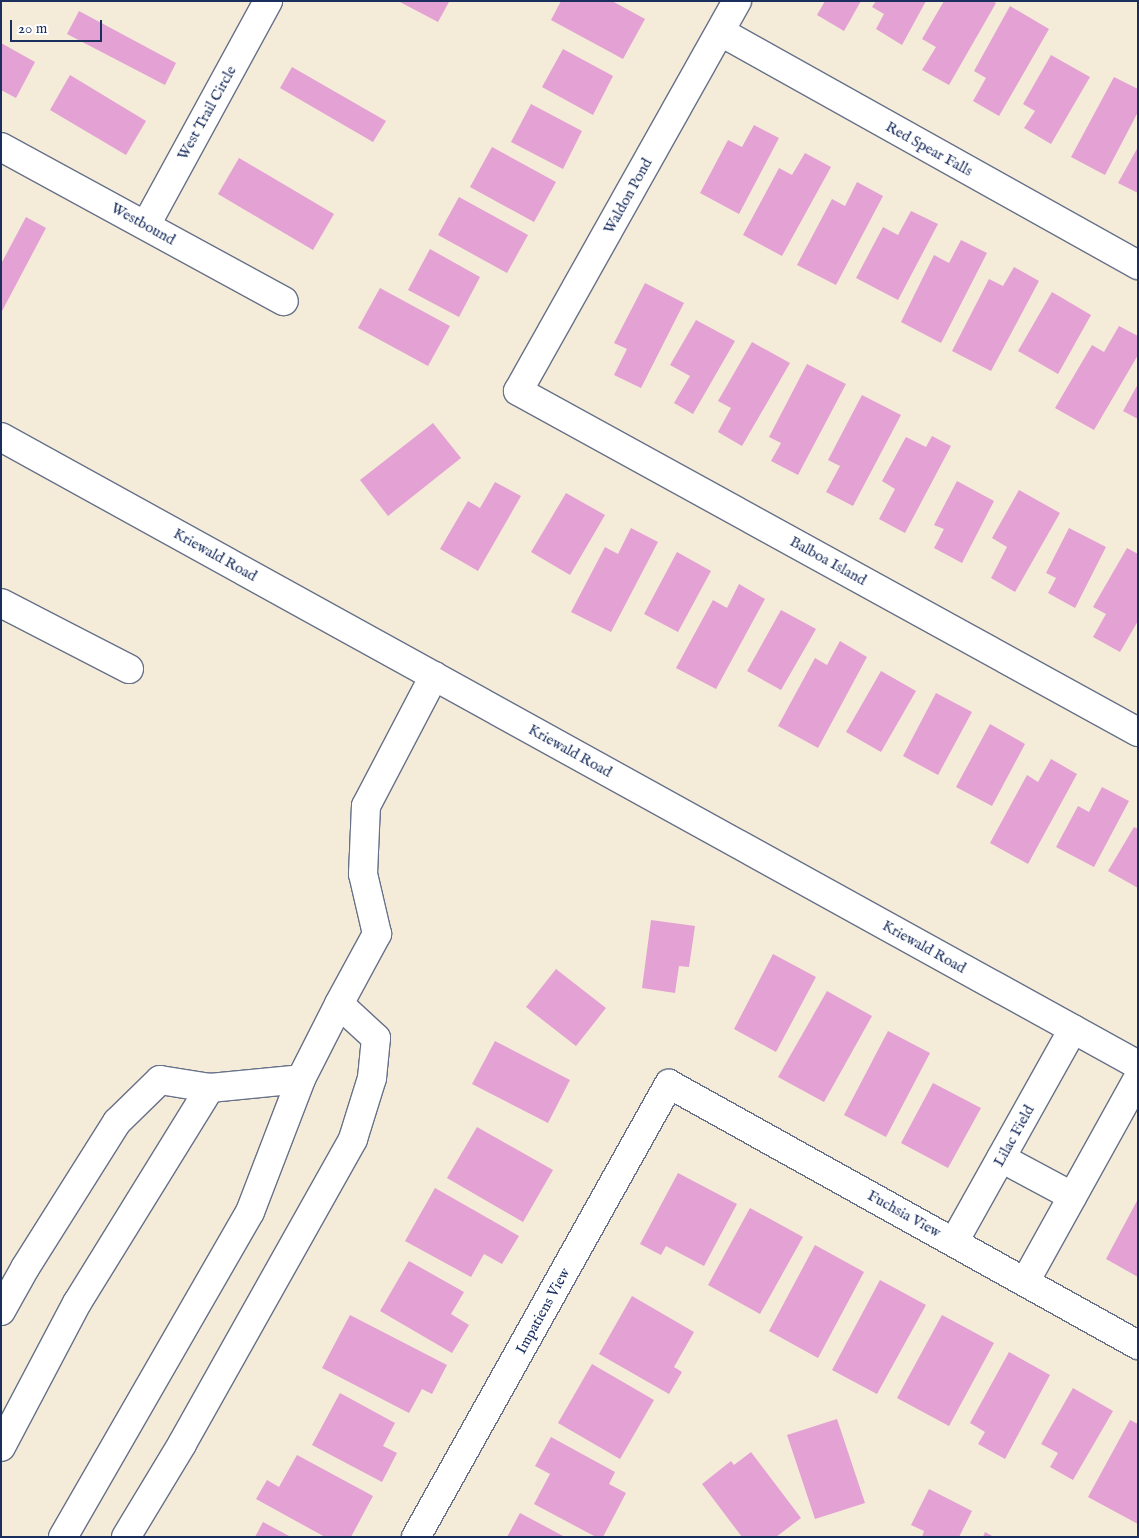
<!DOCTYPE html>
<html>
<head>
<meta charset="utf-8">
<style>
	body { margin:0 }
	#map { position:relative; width:1139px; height:1538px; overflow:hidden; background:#f4ecd8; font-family:"IM FELL English",serif }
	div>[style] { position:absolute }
	.building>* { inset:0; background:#e3a1d4 }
	.roads { filter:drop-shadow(1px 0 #677189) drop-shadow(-1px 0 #677189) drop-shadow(0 1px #677189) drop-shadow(0 -1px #677189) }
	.minor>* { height:28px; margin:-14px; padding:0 14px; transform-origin:14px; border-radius:14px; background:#fff }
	span { translate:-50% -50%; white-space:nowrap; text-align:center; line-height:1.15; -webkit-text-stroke:4.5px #fff; paint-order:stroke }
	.street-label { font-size:15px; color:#1b2f5e }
	.frame { position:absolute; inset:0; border:2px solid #1b2f5e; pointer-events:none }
	.scale { position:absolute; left:10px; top:20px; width:92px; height:22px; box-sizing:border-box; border:2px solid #1b2f5e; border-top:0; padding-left:6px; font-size:15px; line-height:18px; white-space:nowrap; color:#1b2f5e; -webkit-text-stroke:4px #fff; paint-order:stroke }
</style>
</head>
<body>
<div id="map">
	<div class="building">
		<div style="clip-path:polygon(398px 1px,448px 1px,449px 2px,438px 22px)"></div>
		<div style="clip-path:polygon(561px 1px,612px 1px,645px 19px,623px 59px,551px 20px)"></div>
		<div style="clip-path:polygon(825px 1px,861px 1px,844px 31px,817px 15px)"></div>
		<div style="clip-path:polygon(876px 1px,926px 1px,902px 45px,876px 29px,884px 14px,872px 7px)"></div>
		<div style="clip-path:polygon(944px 1px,992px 1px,996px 3px,949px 85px,922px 70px,936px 47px,922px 39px)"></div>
		<div style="clip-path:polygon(1010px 6px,1049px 29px,999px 116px,973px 101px,986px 78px,974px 71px)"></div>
		<div style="clip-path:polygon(79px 11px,176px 63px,165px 85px,67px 34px)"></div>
		<div style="clip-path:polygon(1px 43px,35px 62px,16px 98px,1px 90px)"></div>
		<div style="clip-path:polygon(563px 49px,613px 76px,593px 115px,542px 87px)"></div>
		<div style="clip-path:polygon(1051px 55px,1090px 77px,1051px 144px,1024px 128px,1035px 111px,1023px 104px)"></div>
		<div style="clip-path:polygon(292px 67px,386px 121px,373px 142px,280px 88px)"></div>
		<div style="clip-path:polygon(70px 75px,146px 121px,126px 155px,50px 110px)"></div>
		<div style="clip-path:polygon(1114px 77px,1138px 89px,1138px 112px,1105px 175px,1071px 157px)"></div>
		<div style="clip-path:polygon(531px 104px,582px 131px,563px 169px,511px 142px)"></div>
		<div style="clip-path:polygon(754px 125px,779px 138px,739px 214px,700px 193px,728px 140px,742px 147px)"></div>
		<div style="clip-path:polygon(492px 147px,556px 182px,534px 222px,470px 187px)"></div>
		<div style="clip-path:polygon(1138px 147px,1138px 193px,1118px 183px)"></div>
		<div style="clip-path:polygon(805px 153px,831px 167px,782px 256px,743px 235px,779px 168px,792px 175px)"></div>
		<div style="clip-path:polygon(239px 158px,334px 214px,313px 250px,218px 194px)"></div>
		<div style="clip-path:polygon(857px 182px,883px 196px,836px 285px,797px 265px,832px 199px,845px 206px)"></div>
		<div style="clip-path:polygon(459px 197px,528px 235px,507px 273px,438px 235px)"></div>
		<div style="clip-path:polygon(911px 211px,938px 224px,898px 300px,856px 278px,883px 227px,898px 235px)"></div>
		<div style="clip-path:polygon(26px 217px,46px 228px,1px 313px,1px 264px)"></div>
		<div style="clip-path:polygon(961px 240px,987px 253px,941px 343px,901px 322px,934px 255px,949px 263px)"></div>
		<div style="clip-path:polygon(430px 249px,480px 277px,459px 317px,408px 290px)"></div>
		<div style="clip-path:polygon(1014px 267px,1039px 281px,991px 371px,952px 351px,989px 279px,1003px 286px)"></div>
		<div style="clip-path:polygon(645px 283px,684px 303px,641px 388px,614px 375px,627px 349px,614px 343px)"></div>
		<div style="clip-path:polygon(380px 288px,450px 326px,428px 366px,358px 328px)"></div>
		<div style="clip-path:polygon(1052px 292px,1091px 315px,1058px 374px,1018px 351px)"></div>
		<div style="clip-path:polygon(696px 320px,735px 341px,693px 414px,674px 403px,690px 376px,670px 365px)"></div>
		<div style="clip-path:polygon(1119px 326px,1138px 336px,1138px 355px,1094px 430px,1055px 408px,1092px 345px,1104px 352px)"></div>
		<div style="clip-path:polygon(752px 342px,790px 363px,742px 446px,718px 432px,731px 408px,718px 401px)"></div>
		<div style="clip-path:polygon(807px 364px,846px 384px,798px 475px,771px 461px,781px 443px,769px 437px)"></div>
		<div style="clip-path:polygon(1138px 384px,1138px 419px,1123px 411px)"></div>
		<div style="clip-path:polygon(862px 395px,901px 415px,853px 506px,826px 492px,840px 466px,828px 460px)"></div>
		<div style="clip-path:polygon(433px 423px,461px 458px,388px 516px,360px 480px)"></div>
		<div style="clip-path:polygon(932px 436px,951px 446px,905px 533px,879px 519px,895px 489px,882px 481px,906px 437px,926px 447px)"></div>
		<div style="clip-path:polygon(957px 481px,994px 501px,962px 563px,934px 548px,944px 529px,934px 525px)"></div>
		<div style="clip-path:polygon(495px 482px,521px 496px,478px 571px,440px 549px,468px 501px,480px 508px)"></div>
		<div style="clip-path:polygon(1019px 490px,1060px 513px,1015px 592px,991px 578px,1007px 547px,992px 538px)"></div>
		<div style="clip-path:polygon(566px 493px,605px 515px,570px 575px,531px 552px)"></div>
		<div style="clip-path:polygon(631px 528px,658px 542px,611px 632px,571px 612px,605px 547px,618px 554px)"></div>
		<div style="clip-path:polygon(1069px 528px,1106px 547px,1075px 608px,1048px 593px,1056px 578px,1046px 573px)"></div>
		<div style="clip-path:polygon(1127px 548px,1138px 554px,1138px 621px,1120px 652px,1093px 637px,1106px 614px,1093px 607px)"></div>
		<div style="clip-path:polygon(677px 552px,711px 571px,678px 632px,644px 614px)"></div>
		<div style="clip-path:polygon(739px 584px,765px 599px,716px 689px,676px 668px,713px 600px,727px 608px)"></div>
		<div style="clip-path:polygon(781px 610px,816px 629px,781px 690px,747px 671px)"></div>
		<div style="clip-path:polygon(840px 641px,867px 657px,818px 748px,778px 726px,815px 658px,827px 665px)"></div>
		<div style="clip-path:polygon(881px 671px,916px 691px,881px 752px,846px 732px)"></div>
		<div style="clip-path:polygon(936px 693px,972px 712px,938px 775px,903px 756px)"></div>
		<div style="clip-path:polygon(990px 724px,1025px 744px,992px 806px,956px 787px)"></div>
		<div style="clip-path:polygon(1051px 759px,1077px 774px,1028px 864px,990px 843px,1027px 775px,1038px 782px)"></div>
		<div style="clip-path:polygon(1102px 787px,1129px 801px,1094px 867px,1056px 847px,1078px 806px,1089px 812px)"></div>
		<div style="clip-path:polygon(1134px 827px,1138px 829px,1138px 888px,1108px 871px)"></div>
		<div style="clip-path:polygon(651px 920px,695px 926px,689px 967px,679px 966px,675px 993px,642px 988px)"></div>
		<div style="clip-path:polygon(773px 954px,816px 977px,776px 1052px,734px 1029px)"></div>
		<div style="clip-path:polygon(556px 969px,606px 1008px,576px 1046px,526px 1007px)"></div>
		<div style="clip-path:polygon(827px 991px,872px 1016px,824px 1102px,778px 1077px)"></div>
		<div style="clip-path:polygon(888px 1031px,930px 1053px,886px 1137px,844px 1115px)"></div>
		<div style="clip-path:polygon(495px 1041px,570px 1080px,548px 1123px,472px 1084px)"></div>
		<div style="clip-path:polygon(933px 1083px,981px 1108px,948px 1168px,901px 1143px)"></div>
		<div style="clip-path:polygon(477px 1127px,553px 1170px,523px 1222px,447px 1178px)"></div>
		<div style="clip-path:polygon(678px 1173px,737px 1204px,704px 1266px,666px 1246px,661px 1255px,640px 1244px)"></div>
		<div style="clip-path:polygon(435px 1188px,519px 1236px,502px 1264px,484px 1254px,471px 1277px,405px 1241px)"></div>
		<div style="clip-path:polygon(1138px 1199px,1138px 1277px,1106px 1259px)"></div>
		<div style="clip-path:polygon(750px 1208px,803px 1237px,760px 1314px,708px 1285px)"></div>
		<div style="clip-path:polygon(815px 1245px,864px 1272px,818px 1358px,769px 1331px)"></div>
		<div style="clip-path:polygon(409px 1261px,464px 1292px,451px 1314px,469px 1325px,452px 1353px,380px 1311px)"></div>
		<div style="clip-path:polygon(880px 1280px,926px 1305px,877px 1394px,832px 1370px)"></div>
		<div style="clip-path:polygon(632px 1296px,694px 1332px,674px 1367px,682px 1372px,669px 1394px,599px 1354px)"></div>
		<div style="clip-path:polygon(350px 1315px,447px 1365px,432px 1394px,422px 1389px,409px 1413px,322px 1368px)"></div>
		<div style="clip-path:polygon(942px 1315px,994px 1343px,949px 1426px,897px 1398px)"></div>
		<div style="clip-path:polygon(1009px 1352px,1050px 1375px,1005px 1459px,978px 1444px,985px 1432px,970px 1423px)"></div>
		<div style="clip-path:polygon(592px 1364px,654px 1400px,620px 1459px,558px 1423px)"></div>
		<div style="clip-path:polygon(1073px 1388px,1113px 1411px,1073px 1480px,1050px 1467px,1058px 1453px,1041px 1444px)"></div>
		<div style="clip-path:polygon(340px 1393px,395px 1423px,383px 1446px,397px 1453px,382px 1482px,312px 1445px)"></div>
		<div style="clip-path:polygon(837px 1419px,865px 1503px,815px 1519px,787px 1435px)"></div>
		<div style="clip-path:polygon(1130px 1420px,1138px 1424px,1138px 1524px,1088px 1497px)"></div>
		<div style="clip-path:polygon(551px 1437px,615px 1472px,609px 1484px,626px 1493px,603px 1537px,596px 1537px,534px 1504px,550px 1474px,535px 1466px)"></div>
		<div style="clip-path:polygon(751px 1452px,801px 1518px,776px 1537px,742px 1537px,702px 1484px,731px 1461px,734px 1465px)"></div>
		<div style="clip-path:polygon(297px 1455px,373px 1496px,351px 1537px,325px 1537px,256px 1499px,267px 1480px,279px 1487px)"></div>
		<div style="clip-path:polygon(929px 1489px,972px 1511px,959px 1537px,922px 1537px,924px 1531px,911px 1525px)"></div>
		<div style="clip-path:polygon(520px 1513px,565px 1537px,507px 1537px)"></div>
		<div style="clip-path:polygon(263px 1522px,291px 1537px,255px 1537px)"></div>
		<div style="clip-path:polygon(985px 1532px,994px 1537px,983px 1537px)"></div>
	</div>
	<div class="roads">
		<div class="minor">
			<div style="left:737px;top:1px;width:447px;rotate:119.3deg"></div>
			<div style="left:518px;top:391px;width:708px;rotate:28.81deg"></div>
			<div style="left:721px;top:32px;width:478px;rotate:29.2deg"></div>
			<div style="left:1px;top:147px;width:322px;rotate:28.6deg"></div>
			<div style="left:146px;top:225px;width:255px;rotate:-61.4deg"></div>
			<div style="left:1px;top:437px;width:1299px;rotate:28.91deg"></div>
			<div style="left:1px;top:603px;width:144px;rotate:27.3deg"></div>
			<div style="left:1001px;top:1158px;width:81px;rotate:28.2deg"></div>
			<div style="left:954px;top:1242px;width:244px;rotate:-60.8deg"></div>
			<div style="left:1025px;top:1282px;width:233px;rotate:-61deg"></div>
			<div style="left:1px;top:1311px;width:49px;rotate:-60.8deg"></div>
			<div style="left:25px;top:1268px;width:173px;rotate:-57.8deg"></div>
			<div style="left:117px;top:1122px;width:60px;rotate:-44.3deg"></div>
			<div style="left:160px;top:1080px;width:51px;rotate:9.1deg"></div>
			<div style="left:210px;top:1088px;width:91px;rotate:-5.6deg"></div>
			<div style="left:301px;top:1079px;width:84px;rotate:-63.1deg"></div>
			<div style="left:1px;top:1447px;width:163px;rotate:-62.2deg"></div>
			<div style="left:77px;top:1303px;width:253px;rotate:-58.3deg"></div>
			<div style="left:63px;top:1537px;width:375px;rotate:-60.1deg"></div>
			<div style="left:250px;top:1212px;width:142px;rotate:-69deg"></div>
			<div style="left:126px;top:1537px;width:109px;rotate:-58.9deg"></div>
			<div style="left:182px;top:1444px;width:350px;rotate:-60.7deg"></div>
			<div style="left:353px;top:1139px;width:64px;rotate:-72.7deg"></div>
			<div style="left:372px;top:1078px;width:40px;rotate:-84.3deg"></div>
			<div style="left:376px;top:1038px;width:50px;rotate:-137.4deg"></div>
			<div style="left:339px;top:1004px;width:80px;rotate:-61.5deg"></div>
			<div style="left:377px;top:934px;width:62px;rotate:-103.1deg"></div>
			<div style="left:363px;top:874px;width:68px;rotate:-87.5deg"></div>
			<div style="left:366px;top:806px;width:147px;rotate:-62.4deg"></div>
			<div style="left:416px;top:1537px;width:519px;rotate:-60.82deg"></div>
			<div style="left:669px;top:1084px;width:537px;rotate:29.1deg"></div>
		</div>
	</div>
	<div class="street-label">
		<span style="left:207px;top:113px;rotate:-61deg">West Trail Circle</span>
		<span style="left:929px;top:149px;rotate:29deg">Red Spear Falls</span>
		<span style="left:628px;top:196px;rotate:-61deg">Waldon Pond</span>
		<span style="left:143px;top:224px;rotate:29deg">Westbound</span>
		<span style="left:215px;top:555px;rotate:29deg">Kriewald Road</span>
		<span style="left:828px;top:561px;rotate:29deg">Balboa Island</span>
		<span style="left:570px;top:751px;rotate:29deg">Kriewald Road</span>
		<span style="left:924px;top:947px;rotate:29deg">Kriewald Road</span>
		<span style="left:1014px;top:1136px;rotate:-61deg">Lilac Field</span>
		<span style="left:904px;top:1214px;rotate:29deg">Fuchsia View</span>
		<span style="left:543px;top:1311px;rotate:-61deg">Impatiens View</span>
	</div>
	<div class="frame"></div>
	<div class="scale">20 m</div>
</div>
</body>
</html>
